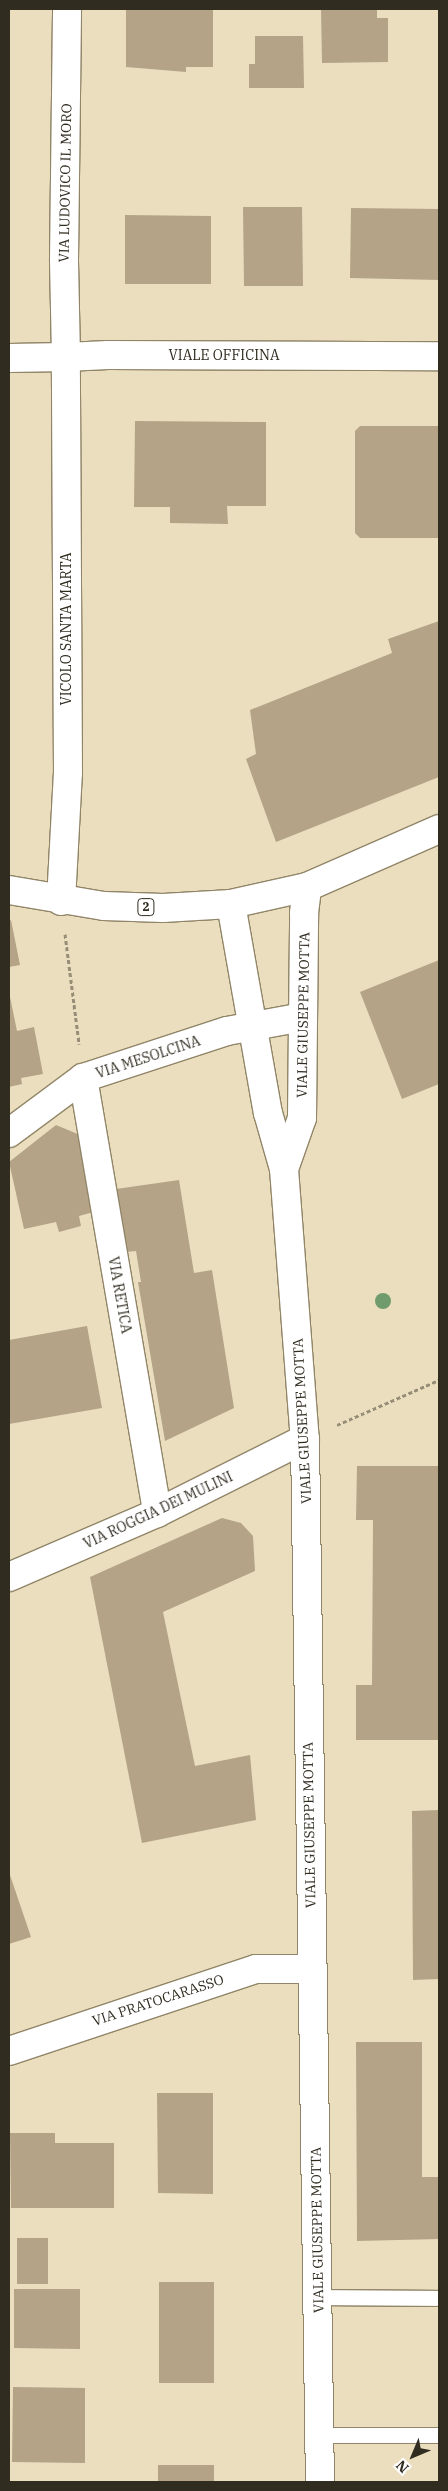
<!DOCTYPE html>
<html>
<head>
<meta charset="utf-8">
<style>
	body { margin:0 }
	#map { position:relative; width:448px; height:2491px; overflow:hidden; background:#eadebe; font-family:"IBM Plex Serif",serif }
	div>[style] { position:absolute }
	.building>* { inset:0; background:#b4a387 }
	.path>* { height:3px; margin-top:-1.5px; transform-origin:0; background:repeating-linear-gradient(90deg,#958d76 0 4px,transparent 0 6.5px) }
	.roads { filter:drop-shadow(1px 0 #918568) drop-shadow(-1px 0 #918568) drop-shadow(0 1px #918568) drop-shadow(0 -1px #918568) }
	.service>* { height:15px; margin:-7.5px; padding:0 7.5px; transform-origin:7.5px; border-radius:7.5px; background:#fff }
	.minor>* { height:28px; margin:-14px; padding:0 14px; transform-origin:14px; border-radius:14px; background:#fff }
	.tertiary>* { height:28px; margin:-14px; padding:0 14px; transform-origin:14px; border-radius:14px; background:#fff }
	.primary>* { height:28px; margin:-14px; padding:0 14px; transform-origin:14px; border-radius:14px; background:#fff }
	.trees>* { width:16px; height:16px; margin:-8px; border-radius:50%; background:#709c6d }
	span { translate:-50% -50%; white-space:nowrap; text-align:center; line-height:1.15; -webkit-text-stroke:4px #fff; paint-order:stroke }
	.shield-label span { padding:1px 4px; background:#fff; border:1px solid; border-radius:4px; -webkit-text-stroke-width:0 }
	.shield-label { font-size:12px; color:#312c20; font-weight:700 }
	.street-label { font-size:14px; color:#312c20 }
	.frame { position:absolute; inset:0; border:10px solid #312c20; pointer-events:none }
	.north { position:absolute; left:388px; top:2431px; width:50px; height:50px; -webkit-text-stroke:4px #fff; paint-order:stroke; rotate:225deg; font-size:14px; font-weight:700; line-height:20px; text-align:center; color:#312c20 }
	.north::after { content:''; display:block; margin:auto; width:18px; height:22px; background:#312c20; clip-path:polygon(50% 0,100% 100%,50% 72%,0 100%) }
</style>
</head>
<body>
<div id="map">
	<div class="building">
		<div style="clip-path:polygon(126px 9px,213px 9px,213px 67px,186px 67px,186px 72px,126px 67px)"></div>
		<div style="clip-path:polygon(321px 9px,377px 9px,377px 18px,388px 18px,388px 62px,322px 63px)"></div>
		<div style="clip-path:polygon(255px 36px,303px 36px,304px 88px,249px 88px,249px 64px,255px 64px)"></div>
		<div style="clip-path:polygon(243px 207px,302px 207px,303px 286px,244px 286px)"></div>
		<div style="clip-path:polygon(351px 208px,439px 209px,439px 280px,350px 278px)"></div>
		<div style="clip-path:polygon(125px 215px,211px 216px,211px 284px,125px 284px)"></div>
		<div style="clip-path:polygon(135px 421px,266px 422px,266px 506px,227px 506px,228px 524px,170px 523px,170px 507px,134px 507px)"></div>
		<div style="clip-path:polygon(360px 426px,439px 426px,439px 538px,360px 538px,355px 533px,355px 431px)"></div>
		<div style="clip-path:polygon(439px 621px,439px 777px,276px 842px,246px 759px,256px 754px,250px 710px,392px 653px,388px 639px)"></div>
		<div style="clip-path:polygon(11px 920px,20px 965px,9px 967px,9px 921px)"></div>
		<div style="clip-path:polygon(439px 960px,439px 1084px,402px 1099px,360px 992px)"></div>
		<div style="clip-path:polygon(9px 992px,17px 1031px,34px 1027px,43px 1074px,21px 1078px,22px 1084px,9px 1087px)"></div>
		<div style="clip-path:polygon(56px 1125px,85px 1137px,97px 1211px,79px 1216px,81px 1226px,59px 1232px,56px 1222px,24px 1229px,9px 1162px)"></div>
		<div style="clip-path:polygon(179px 1180px,194px 1273px,212px 1270px,234px 1408px,165px 1441px,138px 1282px,141px 1282px,136px 1251px,126px 1252px,116px 1189px)"></div>
		<div style="clip-path:polygon(87px 1326px,102px 1408px,9px 1424px,9px 1340px)"></div>
		<div style="clip-path:polygon(357px 1466px,439px 1466px,439px 1740px,356px 1740px,356px 1685px,372px 1685px,373px 1520px,356px 1520px)"></div>
		<div style="clip-path:polygon(222px 1518px,241px 1523px,253px 1536px,255px 1571px,163px 1612px,195px 1766px,250px 1755px,256px 1820px,142px 1843px,90px 1577px)"></div>
		<div style="clip-path:polygon(439px 1810px,439px 1979px,413px 1980px,412px 1811px)"></div>
		<div style="clip-path:polygon(10px 1875px,31px 1937px,9px 1944px,9px 1876px)"></div>
		<div style="clip-path:polygon(356px 2042px,422px 2042px,422px 2177px,439px 2177px,439px 2239px,357px 2241px)"></div>
		<div style="clip-path:polygon(157px 2093px,213px 2093px,213px 2194px,158px 2193px)"></div>
		<div style="clip-path:polygon(10px 2133px,55px 2133px,55px 2143px,114px 2143px,114px 2208px,11px 2208px)"></div>
		<div style="clip-path:polygon(17px 2238px,48px 2238px,48px 2284px,17px 2284px)"></div>
		<div style="clip-path:polygon(159px 2282px,214px 2282px,214px 2383px,159px 2383px)"></div>
		<div style="clip-path:polygon(14px 2289px,80px 2289px,80px 2349px,14px 2348px)"></div>
		<div style="clip-path:polygon(13px 2387px,85px 2388px,85px 2463px,12px 2462px)"></div>
		<div style="clip-path:polygon(158px 2465px,214px 2465px,214px 2482px,158px 2482px)"></div>
	</div>
	<div class="path">
		<div style="left:65px;top:934px;width:111px;rotate:82.7deg"></div>
		<div style="left:337px;top:1425px;width:111px;rotate:-23.8deg"></div>
	</div>
	<div class="roads">
		<div class="service">
			<div style="left:318px;top:2297px;width:121px;rotate:0.5deg"></div>
			<div style="left:320px;top:2435px;width:119px"></div>
		</div>
		<div class="minor">
			<div style="left:61px;top:901px;width:128px;rotate:-86.9deg"></div>
			<div style="left:68px;top:773px;width:416px;rotate:-90.3deg"></div>
			<div style="left:66px;top:357px;width:42px;rotate:-2.7deg"></div>
			<div style="left:108px;top:355px;width:331px;rotate:0.2deg"></div>
			<div style="left:231px;top:904px;width:212px;rotate:80deg"></div>
			<div style="left:268px;top:1113px;width:58px;rotate:74.1deg"></div>
			<div style="left:284px;top:1169px;width:271px;rotate:85.6deg"></div>
			<div style="left:305px;top:1439px;width:1043px;rotate:89.18deg"></div>
			<div style="left:83px;top:1078px;width:441px;rotate:80.3deg"></div>
			<div style="left:9px;top:1133px;width:92px;rotate:-36.6deg"></div>
			<div style="left:83px;top:1078px;width:151px;rotate:-18.1deg"></div>
			<div style="left:227px;top:1031px;width:77px;rotate:-10.4deg"></div>
			<div style="left:284px;top:1169px;width:54px;rotate:-70.6deg"></div>
			<div style="left:302px;top:1118px;width:205px;rotate:-89.4deg"></div>
			<div style="left:304px;top:913px;width:26px;rotate:-83deg"></div>
			<div style="left:9px;top:1577px;width:161px;rotate:-23.4deg"></div>
			<div style="left:157px;top:1513px;width:165px;rotate:-26.6deg"></div>
			<div style="left:9px;top:2051px;width:260px;rotate:-18.4deg"></div>
			<div style="left:256px;top:1969px;width:55px"></div>
		</div>
		<div class="tertiary">
			<div style="left:9px;top:358px;width:57px;rotate:-1deg"></div>
			<div style="left:66px;top:357px;width:98px;rotate:-91.2deg"></div>
			<div style="left:64px;top:259px;width:250px;rotate:-89.3deg"></div>
		</div>
		<div class="primary">
			<div style="left:9px;top:890px;width:96px;rotate:9.6deg"></div>
			<div style="left:104px;top:906px;width:59px;rotate:1.9deg"></div>
			<div style="left:163px;top:908px;width:68px;rotate:-3.4deg"></div>
			<div style="left:231px;top:904px;width:78px;rotate:-12.6deg"></div>
			<div style="left:307px;top:887px;width:144px;rotate:-23.7deg"></div>
		</div>
	</div>
	<div class="trees">
		<div style="left:383px;top:1301px"></div>
	</div>
	<div class="shield-label">
		<span style="left:146px;top:907px">2</span>
	</div>
	<div class="street-label">
		<span style="left:65px;top:183px;rotate:-89deg">VIA LUDOVICO IL MORO</span>
		<span style="left:224px;top:355px">VIALE OFFICINA</span>
		<span style="left:66px;top:629px;rotate:-90deg">VICOLO SANTA MARTA</span>
		<span style="left:303px;top:1015px;rotate:-89deg">VIALE GIUSEPPE MOTTA</span>
		<span style="left:148px;top:1057px;rotate:-18deg">VIA MESOLCINA</span>
		<span style="left:120px;top:1295px;rotate:80deg">VIA RETICA</span>
		<span style="left:302px;top:1421px;rotate:-93deg">VIALE GIUSEPPE MOTTA</span>
		<span style="left:158px;top:1510px;rotate:-25deg">VIA ROGGIA DEI MULINI</span>
		<span style="left:309px;top:1825px;rotate:-91deg">VIALE GIUSEPPE MOTTA</span>
		<span style="left:158px;top:2000px;rotate:-18deg">VIA PRATOCARASSO</span>
		<span style="left:317px;top:2230px;rotate:-91deg">VIALE GIUSEPPE MOTTA</span>
	</div>
	<div class="frame"></div>
	<div class="north">N</div>
</div>
</body>
</html>
